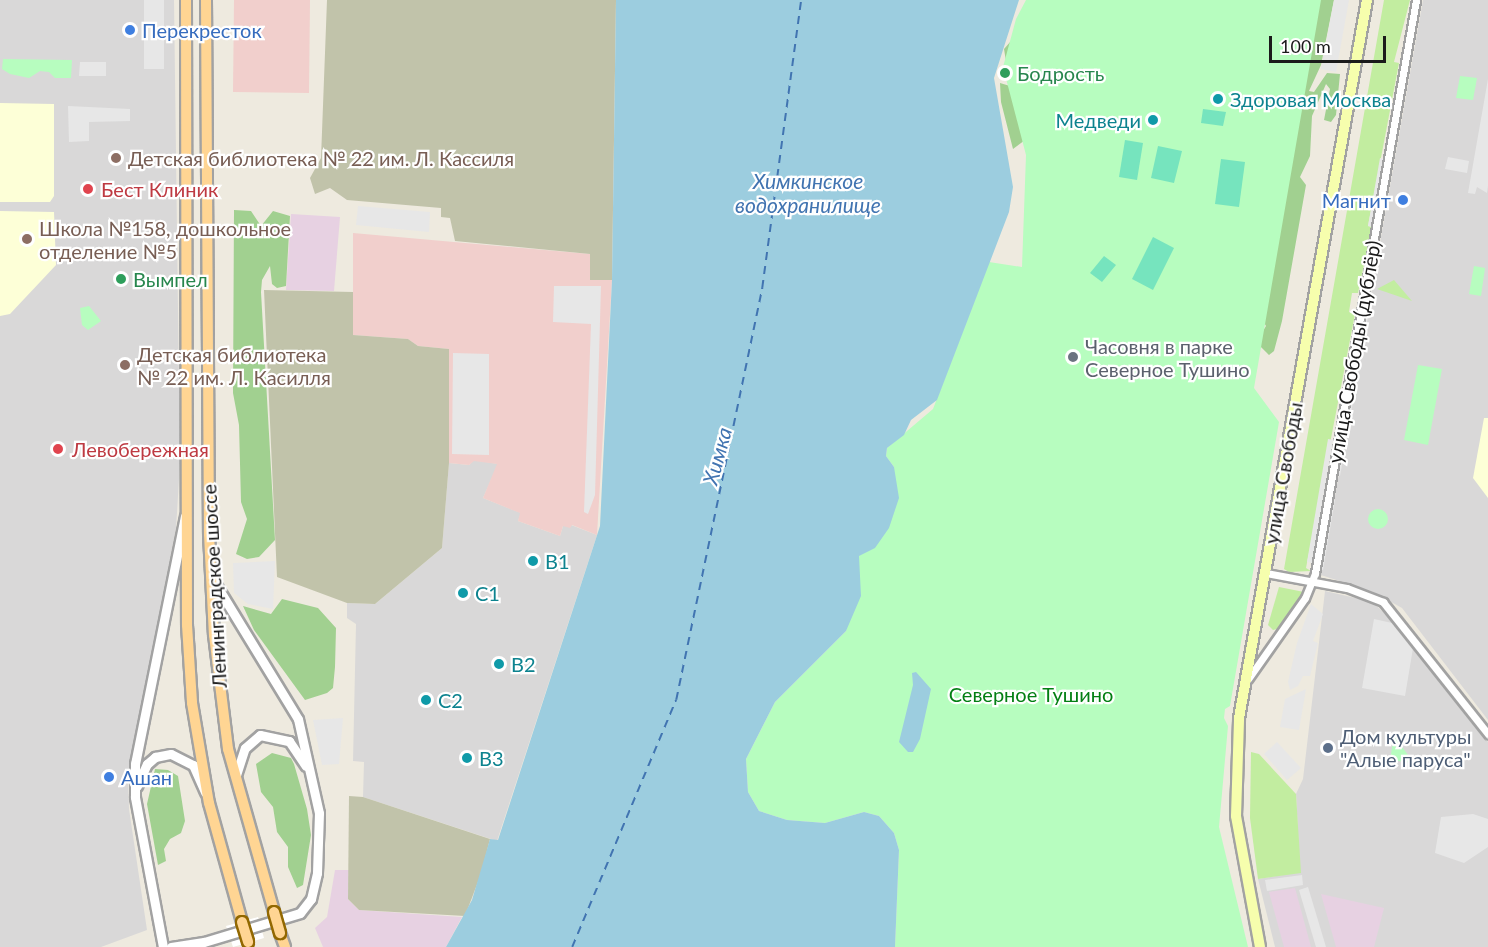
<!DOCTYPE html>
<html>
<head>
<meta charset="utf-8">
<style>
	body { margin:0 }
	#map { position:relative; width:1488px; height:947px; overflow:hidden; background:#eeeadf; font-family:Lato,sans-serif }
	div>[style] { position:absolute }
	.residential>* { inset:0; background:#d9d8d8 }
	.commercial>* { inset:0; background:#f1cfcc }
	.industrial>* { inset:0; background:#e7d1e2 }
	.education>* { inset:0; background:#fdffd7 }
	.construction>* { inset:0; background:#c1c3aa }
	.grass>* { inset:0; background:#c2eda0 }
	.forest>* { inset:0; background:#a1d090 }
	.park>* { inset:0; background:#b7fdbf }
	.round { border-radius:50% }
	.pitch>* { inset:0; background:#76e4be }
	.parking>* { inset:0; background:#e7e7e7 }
	.water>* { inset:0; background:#9ccddf }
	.pier>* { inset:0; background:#fff }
	.ferry>* { height:1.5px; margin-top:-0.75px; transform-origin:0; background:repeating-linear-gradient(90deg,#4174b1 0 8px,transparent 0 14px) }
	.roads { filter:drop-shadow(2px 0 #a2a2a2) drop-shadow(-2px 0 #a2a2a2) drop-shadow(0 2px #a2a2a2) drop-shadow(0 -2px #a2a2a2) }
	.minor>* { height:7px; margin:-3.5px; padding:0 3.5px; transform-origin:3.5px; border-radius:3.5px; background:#fff }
	.tertiary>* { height:9px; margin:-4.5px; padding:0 4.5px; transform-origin:4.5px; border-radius:4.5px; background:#fff }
	.secondary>* { height:10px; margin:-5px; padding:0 5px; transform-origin:5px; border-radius:5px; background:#f6fead }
	.primary>* { height:10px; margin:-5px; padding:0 5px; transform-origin:5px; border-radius:5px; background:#ffd593 }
	.bridges { filter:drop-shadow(2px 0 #926800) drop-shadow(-2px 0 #926800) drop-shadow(0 2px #926800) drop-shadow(0 -2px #926800) }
	.primary-bridge>* { height:10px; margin:-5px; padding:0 5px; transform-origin:5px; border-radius:5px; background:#ffd593 }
	.dots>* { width:16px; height:16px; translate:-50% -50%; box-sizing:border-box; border:3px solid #fff; border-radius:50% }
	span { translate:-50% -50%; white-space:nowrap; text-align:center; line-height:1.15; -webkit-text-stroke:4.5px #fff; paint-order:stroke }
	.shop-label { font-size:20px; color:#366cbe }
	.left { translate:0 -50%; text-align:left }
	.right { translate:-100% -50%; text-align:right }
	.leisure-label { font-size:20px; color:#27864d }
	.culture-label { font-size:20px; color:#0d838f }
	.education-label { font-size:20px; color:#785e54 }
	.health-label { font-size:20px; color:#be3a42 }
	.worship-label { font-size:20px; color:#5b616d }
	.street-label { font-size:20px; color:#1b1b1b }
	.park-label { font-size:20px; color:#037f13 }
	.service-label { font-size:20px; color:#4e5e75 }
	.water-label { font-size:21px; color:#4174b1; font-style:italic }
	.scale { position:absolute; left:1269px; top:36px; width:117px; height:27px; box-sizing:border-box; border:3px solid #1b1b1b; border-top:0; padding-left:8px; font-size:18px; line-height:21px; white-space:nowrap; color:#1b1b1b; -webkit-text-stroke:4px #fff; paint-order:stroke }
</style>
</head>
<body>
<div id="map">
	<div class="residential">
		<div style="clip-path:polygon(0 0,174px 0,180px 463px,176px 529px,128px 774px,129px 809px,147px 930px,101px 947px,0 947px)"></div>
		<div style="clip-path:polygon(1423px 0,1488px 0,1488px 720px,1402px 608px,1373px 592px,1321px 575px)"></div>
		<div style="clip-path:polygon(474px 460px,498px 464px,483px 498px,521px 513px,518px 521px,560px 536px,563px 526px,571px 525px,597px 535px,497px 841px,363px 797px,364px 762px,353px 761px,356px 624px,347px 618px,347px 603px,375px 604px,442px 548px,449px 463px,469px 465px)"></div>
		<div style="clip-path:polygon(1325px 591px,1373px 602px,1400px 629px,1488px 742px,1488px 947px,1275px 947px,1258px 879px,1300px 872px,1296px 794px,1303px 779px)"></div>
	</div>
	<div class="commercial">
		<div style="clip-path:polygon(234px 0,310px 0,309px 93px,233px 92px)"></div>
		<div style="clip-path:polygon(353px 233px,590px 254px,590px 280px,612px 280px,597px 535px,572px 525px,570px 528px,563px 526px,560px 536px,518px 521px,520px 513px,483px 498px,497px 464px,474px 461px,469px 465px,449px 463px,449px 349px,418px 346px,408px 339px,353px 335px)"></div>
	</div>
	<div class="industrial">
		<div style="clip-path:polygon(291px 214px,340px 217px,334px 291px,286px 290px)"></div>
		<div style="clip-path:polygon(335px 870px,349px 870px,348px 899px,359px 910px,462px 917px,446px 947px,323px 947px,315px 928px,327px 917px)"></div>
		<div style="clip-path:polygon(1295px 888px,1311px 947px,1284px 947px,1269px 892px)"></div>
		<div style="clip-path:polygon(1321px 894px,1384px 908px,1374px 947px,1336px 947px)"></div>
	</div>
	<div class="education">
		<div style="clip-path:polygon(0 103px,54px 104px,54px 196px,50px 202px,0 202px)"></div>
		<div style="clip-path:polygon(0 211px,54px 212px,56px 265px,10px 314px,0 316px)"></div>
		<div style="clip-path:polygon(1484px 418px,1488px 418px,1488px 498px,1473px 478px)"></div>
	</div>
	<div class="construction">
		<div style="clip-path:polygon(327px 0,616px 0,612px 280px,590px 280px,590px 254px,455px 241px,450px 218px,441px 217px,441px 208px,347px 200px,330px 188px,315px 194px,310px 178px,321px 158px)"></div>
		<div style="clip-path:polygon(264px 290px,353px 292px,353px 335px,408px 339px,418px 346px,449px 349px,449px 463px,442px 548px,375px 604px,347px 603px,277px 577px)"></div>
		<div style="clip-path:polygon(349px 796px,363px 797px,490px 839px,481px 874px,465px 916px,359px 910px,348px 899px)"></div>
	</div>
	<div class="grass">
		<div style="clip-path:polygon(1384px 0,1410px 0,1394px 62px,1399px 63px,1368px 226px,1372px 227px,1358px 293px,1352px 293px,1349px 312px,1355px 314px,1306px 568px,1311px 571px,1289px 572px,1284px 569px)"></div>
		<div style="clip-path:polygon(1394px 280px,1412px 301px,1377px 289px)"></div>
		<div style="clip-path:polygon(1279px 587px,1304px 592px,1277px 629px,1273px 630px,1268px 625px)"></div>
		<div style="clip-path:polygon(1251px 752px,1259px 754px,1296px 794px,1301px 873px,1258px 879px,1250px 818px)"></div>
	</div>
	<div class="forest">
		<div style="clip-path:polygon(1231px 0,1334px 0,1321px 65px,1309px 91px,1314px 92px,1327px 73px,1340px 74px,1336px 115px,1331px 122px,1324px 120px,1330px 89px,1326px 84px,1312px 116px,1310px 156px,1300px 177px,1306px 185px,1282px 321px,1274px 351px,1269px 355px,1256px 342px,1266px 326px,1261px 317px,1040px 241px,1025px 140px,1013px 149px,1001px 102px,1000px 83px,1010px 86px,1004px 49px,1011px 41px)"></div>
		<div style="clip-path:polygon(234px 210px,251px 211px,261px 226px,273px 211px,290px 216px,286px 286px,277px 288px,272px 284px,270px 266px,262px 280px,261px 292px,275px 540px,259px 557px,247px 559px,236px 554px,247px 519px,241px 502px,239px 425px,233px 393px)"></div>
		<div style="clip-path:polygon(282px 599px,318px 608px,336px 628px,335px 667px,333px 688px,327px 693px,305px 700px,254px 630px,243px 606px,271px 614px)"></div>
		<div style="clip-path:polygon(272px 753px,291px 758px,294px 764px,307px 809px,311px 835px,303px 885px,297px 888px,288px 867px,288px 847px,277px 832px,273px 807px,261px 792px,256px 764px)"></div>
		<div style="clip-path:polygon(155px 769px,168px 770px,178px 776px,185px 821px,181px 833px,170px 839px,164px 849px,166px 861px,158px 865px,147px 804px)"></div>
	</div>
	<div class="park">
		<div style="clip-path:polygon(1026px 0,1321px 0,1254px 388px,1279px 422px,1230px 706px,1225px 709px,1224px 718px,1228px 726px,1219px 827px,1248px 947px,895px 947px,899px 850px,894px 833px,879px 816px,864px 812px,825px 823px,787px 820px,759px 811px,748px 792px,746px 759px,775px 702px,846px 631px,859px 555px,894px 467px,886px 456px,887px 448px,933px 409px,989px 262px,1022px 267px,1026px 155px,1003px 67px,1016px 19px)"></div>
		<div style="clip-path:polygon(3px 59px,72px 60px,71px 78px,55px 78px,49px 72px,40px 71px,29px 78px,10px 74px,2px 69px)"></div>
		<div style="clip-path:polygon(1460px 76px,1477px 78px,1473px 100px,1456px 98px)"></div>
		<div style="clip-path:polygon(1474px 266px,1485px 268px,1481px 296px,1469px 294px)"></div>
		<div style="clip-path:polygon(89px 306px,101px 321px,88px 330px,82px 325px,80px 308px)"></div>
		<div style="clip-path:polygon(1418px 365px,1442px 369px,1428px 445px,1404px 440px)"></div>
		<div class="round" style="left:1368px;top:509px;width:20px;height:20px"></div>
		<div style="clip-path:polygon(1394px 736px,1414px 763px,1390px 760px)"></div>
	</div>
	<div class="pitch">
		<div style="clip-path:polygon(1203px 109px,1226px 112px,1223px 126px,1201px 123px)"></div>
		<div style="clip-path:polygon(1125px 140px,1143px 143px,1137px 180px,1119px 177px)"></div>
		<div style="clip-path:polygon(1158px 146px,1182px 151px,1174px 183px,1151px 178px)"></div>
		<div style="clip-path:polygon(1221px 159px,1245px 162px,1239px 207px,1215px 204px)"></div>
		<div style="clip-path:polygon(1153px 237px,1174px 248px,1153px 290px,1132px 279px)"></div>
		<div style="clip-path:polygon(1104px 256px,1116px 265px,1102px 282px,1090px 273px)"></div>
	</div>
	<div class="parking">
		<div style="clip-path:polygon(144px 0,164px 0,164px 69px,144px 69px)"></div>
		<div style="clip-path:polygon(1334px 0,1349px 0,1336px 72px,1321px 69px)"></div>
		<div style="clip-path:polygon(80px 62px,106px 62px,106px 76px,79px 76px)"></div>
		<div style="clip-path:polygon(1488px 79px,1488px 186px,1487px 193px,1477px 187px,1475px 194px,1468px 193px)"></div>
		<div style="clip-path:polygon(68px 106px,130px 109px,130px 121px,89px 122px,89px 141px,69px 142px)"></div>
		<div style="clip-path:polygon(1448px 157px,1469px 161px,1467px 173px,1445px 169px)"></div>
		<div style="clip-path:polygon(1380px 158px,1384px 159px,1372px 227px,1368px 226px)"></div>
		<div style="clip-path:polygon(358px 206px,430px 212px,429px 232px,356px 225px)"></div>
		<div style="clip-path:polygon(554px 286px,601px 286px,595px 495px,588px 514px,584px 512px,591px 324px,553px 322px)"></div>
		<div style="clip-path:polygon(1368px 293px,1372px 294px,1340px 476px,1336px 475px)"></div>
		<div style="clip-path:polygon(453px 353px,489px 354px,489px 455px,452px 454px)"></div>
		<div style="clip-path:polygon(1328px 439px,1333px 440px,1312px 563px,1307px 562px)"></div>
		<div style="clip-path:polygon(1331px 500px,1335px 500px,1323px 570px,1319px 569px)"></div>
		<div style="clip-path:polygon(275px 561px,273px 609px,248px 604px,234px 593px,233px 563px)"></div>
		<div style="clip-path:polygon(1311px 604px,1323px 614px,1313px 641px,1318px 643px,1310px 676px,1303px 676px,1298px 686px,1290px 690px,1288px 682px,1297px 643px)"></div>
		<div style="clip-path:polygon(1374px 619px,1392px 623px,1413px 648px,1405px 696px,1362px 688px)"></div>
		<div style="clip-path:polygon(1306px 689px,1299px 730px,1280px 727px,1285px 699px)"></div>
		<div style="clip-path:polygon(343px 718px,339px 764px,322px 765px,313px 720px)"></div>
		<div style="clip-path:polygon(1277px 742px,1301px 768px,1287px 780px,1264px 754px)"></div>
		<div style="clip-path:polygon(1473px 814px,1488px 819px,1488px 847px,1464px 863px,1435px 853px,1441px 817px)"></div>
		<div style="clip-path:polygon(1302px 875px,1303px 885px,1267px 891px,1265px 880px)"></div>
		<div style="clip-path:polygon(1308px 887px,1326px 947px,1316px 947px,1299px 890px)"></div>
	</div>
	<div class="water">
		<div style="clip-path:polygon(616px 0,1019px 0,994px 78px,1013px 187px,1009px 212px,937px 400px,911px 420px,904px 435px,887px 448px,886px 456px,894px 467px,899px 498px,889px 528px,875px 548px,859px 556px,861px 596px,846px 631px,775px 702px,746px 759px,748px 792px,759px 811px,787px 820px,825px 823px,864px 812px,879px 816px,894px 833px,899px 850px,895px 947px,446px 947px,472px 900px,490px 839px,498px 840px,600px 526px,612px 280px)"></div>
		<div style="clip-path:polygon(916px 672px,931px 689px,920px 739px,913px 752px,908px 752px,899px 742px,913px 685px,912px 673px)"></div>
	</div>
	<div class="pier">
		<div style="clip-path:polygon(258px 917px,264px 938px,233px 947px,226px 926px)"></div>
	</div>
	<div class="ferry">
		<div style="left:572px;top:947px;width:268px;rotate:-67.2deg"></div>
		<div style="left:676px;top:700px;width:421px;rotate:-78.2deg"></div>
		<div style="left:762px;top:288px;width:291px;rotate:-82.3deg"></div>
	</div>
	<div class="roads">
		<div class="minor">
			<div style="left:1266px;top:573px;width:82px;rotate:10.5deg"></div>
			<div style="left:1347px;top:588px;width:39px;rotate:21deg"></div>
			<div style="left:1383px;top:602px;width:169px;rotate:51.5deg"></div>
			<div style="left:1248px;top:679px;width:99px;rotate:-54.9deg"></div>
			<div style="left:1305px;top:598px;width:27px;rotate:-68deg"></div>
			<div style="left:1315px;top:573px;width:582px;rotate:-80deg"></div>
		</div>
		<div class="tertiary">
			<div style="left:236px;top:775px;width:28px;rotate:-72deg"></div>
			<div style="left:245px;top:748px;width:20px;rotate:-41deg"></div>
			<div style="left:260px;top:735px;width:30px;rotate:12deg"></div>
			<div style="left:289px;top:741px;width:30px;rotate:56deg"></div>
			<div style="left:137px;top:786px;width:24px;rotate:-66deg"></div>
			<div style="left:147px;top:764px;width:11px;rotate:-41deg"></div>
			<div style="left:155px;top:757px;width:16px;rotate:-11deg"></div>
			<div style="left:171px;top:754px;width:25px;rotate:27deg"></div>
			<div style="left:193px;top:765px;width:30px;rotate:66deg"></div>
			<div style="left:163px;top:947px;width:153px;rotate:-100.6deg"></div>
			<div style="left:135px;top:797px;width:33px;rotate:-90deg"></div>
			<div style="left:135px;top:764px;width:253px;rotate:-78.6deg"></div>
			<div style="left:171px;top:947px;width:33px;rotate:-9deg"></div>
			<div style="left:204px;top:942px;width:100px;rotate:-16.8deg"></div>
			<div style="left:300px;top:913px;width:18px;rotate:-52deg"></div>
			<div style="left:311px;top:899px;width:27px;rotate:-77deg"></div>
			<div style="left:317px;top:873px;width:60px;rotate:-88.1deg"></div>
			<div style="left:319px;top:813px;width:96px;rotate:-102.6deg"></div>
			<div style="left:298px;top:719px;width:163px;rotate:-121.4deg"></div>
		</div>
		<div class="secondary">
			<div style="left:1260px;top:947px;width:133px;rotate:-100.4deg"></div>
			<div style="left:1236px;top:816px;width:98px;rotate:-88.2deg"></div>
			<div style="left:1239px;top:718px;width:729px;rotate:-79.89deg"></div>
		</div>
		<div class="primary">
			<div style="left:186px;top:0;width:625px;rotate:89.91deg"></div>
			<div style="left:187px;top:625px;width:78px;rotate:86.3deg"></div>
			<div style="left:192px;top:703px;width:101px;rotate:80.4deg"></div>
			<div style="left:209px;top:803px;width:123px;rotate:74.5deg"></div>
			<div style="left:206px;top:0;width:534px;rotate:89.68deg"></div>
			<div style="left:209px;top:534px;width:101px;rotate:87.2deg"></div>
			<div style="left:214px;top:635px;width:115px;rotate:83deg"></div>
			<div style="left:228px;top:749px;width:169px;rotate:74.2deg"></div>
			<div style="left:280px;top:933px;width:15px;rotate:70deg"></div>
		</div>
	</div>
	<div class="bridges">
		<div class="primary-bridge">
			<div style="left:274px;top:912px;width:22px;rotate:74deg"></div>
			<div style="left:242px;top:922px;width:21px;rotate:73deg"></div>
		</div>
	</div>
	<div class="dots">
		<div style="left:130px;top:30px;background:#3f7fe0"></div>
		<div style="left:1005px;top:73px;background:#2e9e5b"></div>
		<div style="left:1218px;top:99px;background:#0f9aa8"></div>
		<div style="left:1153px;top:120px;background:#0f9aa8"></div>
		<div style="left:116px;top:158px;background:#8d6e63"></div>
		<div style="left:88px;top:189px;background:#e0444e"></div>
		<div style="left:1403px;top:200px;background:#3f7fe0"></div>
		<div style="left:27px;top:239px;background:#8d6e63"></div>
		<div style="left:121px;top:279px;background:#2e9e5b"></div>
		<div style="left:1073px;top:357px;background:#6b7280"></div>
		<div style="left:125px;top:365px;background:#8d6e63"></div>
		<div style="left:58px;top:449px;background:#e0444e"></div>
		<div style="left:533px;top:561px;background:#0f9aa8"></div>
		<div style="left:463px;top:593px;background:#0f9aa8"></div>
		<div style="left:499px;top:664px;background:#0f9aa8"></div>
		<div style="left:426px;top:700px;background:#0f9aa8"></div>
		<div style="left:1328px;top:748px;background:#5c6f8a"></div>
		<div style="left:467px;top:758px;background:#0f9aa8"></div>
		<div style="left:109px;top:777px;background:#3f7fe0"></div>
	</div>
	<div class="shop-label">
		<span class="left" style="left:142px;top:30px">Перекресток</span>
		<span class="right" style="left:1391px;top:200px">Магнит</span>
		<span class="left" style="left:121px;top:777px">Ашан</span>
	</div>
	<div class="leisure-label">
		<span class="left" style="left:1017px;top:73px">Бодрость</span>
		<span class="left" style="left:133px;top:279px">Вымпел</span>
	</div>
	<div class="culture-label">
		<span class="left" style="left:1230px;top:99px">Здоровая Москва</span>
		<span class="right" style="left:1141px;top:120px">Медведи</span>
		<span class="left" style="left:545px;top:561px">B1</span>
		<span class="left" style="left:475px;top:593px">C1</span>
		<span class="left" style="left:511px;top:664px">B2</span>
		<span class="left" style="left:438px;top:700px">C2</span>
		<span class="left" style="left:479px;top:758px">B3</span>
	</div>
	<div class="education-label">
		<span class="left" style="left:128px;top:158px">Детская библиотека № 22 им. Л. Кассиля</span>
		<span class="left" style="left:39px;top:240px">Школа №158, дошкольное<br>отделение №5</span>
		<span class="left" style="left:137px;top:366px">Детская библиотека<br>№ 22 им. Л. Касилля</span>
	</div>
	<div class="health-label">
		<span class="left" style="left:101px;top:189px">Бест Клиник</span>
		<span class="left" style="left:72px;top:449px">Левобережная</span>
	</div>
	<div class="worship-label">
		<span class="left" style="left:1085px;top:358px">Часовня в парке<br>Северное Тушино</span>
	</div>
	<div class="street-label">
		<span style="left:1354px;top:352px;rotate:-80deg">улица Свободы (дублёр)</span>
		<span style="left:1283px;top:473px;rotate:-80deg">улица Свободы</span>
		<span style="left:214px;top:586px;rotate:-93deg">Ленинградское шоссе</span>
	</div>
	<div class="park-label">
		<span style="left:1031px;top:694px">Северное Тушино</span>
	</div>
	<div class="service-label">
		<span class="left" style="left:1340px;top:748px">Дом культуры<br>"Алые паруса"</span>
	</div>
	<div class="water-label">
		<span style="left:808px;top:193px">Химкинское<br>водохранилище</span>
		<span style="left:717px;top:456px;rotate:-75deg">Химка</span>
	</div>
	<div class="scale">100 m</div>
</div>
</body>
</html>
